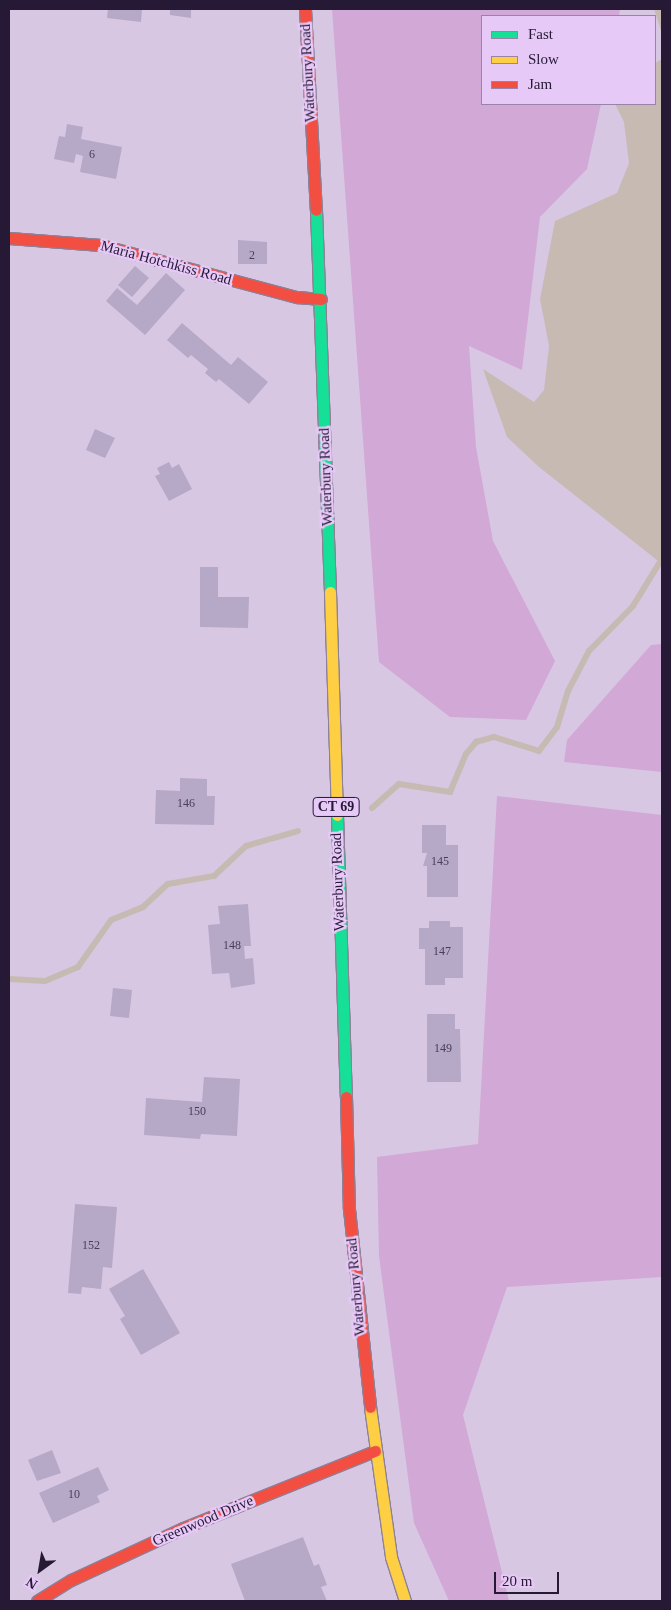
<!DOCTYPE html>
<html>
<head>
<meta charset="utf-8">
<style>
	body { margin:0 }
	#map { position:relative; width:671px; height:1610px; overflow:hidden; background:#d8c7e3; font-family:"Times New Roman",serif }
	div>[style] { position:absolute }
	.green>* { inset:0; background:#d2a8d6 }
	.water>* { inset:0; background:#c7bab3 }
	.stream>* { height:6px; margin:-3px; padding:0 3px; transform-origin:3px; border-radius:3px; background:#c7bab3 }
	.building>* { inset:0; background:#b6a8c7 }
	.roads { filter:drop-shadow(1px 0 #8d8197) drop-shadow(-1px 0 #8d8197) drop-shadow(0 1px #8d8197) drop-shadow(0 -1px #8d8197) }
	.fast>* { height:11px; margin:-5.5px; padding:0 5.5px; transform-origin:5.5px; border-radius:5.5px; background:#16e098 }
	.slow>* { height:11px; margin:-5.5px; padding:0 5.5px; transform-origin:5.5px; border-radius:5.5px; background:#ffcf43 }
	.jam>* { height:11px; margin:-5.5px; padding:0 5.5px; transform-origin:5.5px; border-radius:5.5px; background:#f24e42 }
	span { translate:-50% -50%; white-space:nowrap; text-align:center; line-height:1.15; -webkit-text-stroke:4.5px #e7c9f7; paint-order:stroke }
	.number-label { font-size:12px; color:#493d5a }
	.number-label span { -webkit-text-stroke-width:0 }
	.shield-label span { padding:1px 4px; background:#e7c9f7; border:1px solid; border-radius:4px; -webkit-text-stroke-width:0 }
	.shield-label { font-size:14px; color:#251935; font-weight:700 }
	.street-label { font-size:15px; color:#251935 }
	.frame { position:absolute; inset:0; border:10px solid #251935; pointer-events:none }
	.legend { position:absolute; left:481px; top:15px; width:175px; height:90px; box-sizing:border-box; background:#e7c9f7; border:1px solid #9983a9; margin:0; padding:6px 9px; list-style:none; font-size:15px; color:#251935 }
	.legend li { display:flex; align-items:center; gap:10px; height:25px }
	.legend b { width:25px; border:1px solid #9983a9 }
	.north { position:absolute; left:15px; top:1545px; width:50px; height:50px; -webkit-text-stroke:4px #e7c9f7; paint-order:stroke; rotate:212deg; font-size:14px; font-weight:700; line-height:20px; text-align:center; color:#251935 }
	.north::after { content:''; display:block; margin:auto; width:18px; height:22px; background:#251935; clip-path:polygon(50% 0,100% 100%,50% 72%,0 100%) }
	.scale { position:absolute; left:494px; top:1572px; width:65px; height:22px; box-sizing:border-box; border:2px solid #251935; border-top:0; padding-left:6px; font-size:15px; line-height:18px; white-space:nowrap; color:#251935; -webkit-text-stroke:4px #e7c9f7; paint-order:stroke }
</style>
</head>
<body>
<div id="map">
	<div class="green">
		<div style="clip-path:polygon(332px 9px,620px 9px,619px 16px,482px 16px,482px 104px,601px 104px,587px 169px,540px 217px,522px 370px,469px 346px,476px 447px,493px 541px,555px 661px,526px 720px,450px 717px,379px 662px)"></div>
		<div style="clip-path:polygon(662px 644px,662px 772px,564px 762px,567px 740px,651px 645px)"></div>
		<div style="clip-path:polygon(497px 796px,662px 815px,662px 1277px,507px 1287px,463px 1415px,509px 1601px,449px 1601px,414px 1523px,379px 1256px,377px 1157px,478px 1144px)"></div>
	</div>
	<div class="water">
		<div style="clip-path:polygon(654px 9px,662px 9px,662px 37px,662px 34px)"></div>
		<div style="clip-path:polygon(662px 59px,662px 564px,539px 467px,507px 437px,483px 369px,534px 402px,544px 390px,549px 346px,540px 299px,555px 221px,617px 193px,629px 163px,624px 122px,615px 104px,655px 104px,655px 63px)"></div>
	</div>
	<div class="stream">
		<div style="left:372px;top:808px;width:36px;rotate:-42deg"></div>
		<div style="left:399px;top:784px;width:52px;rotate:8.9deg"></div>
		<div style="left:450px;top:792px;width:41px;rotate:-67.2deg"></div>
		<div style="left:466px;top:754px;width:16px;rotate:-50deg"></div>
		<div style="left:476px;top:742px;width:19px;rotate:-16deg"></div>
		<div style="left:494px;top:737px;width:47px;rotate:17.3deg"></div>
		<div style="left:539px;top:751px;width:30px;rotate:-53deg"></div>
		<div style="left:557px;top:727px;width:38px;rotate:-73deg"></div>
		<div style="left:568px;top:691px;width:45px;rotate:-62.3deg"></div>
		<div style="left:589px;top:651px;width:63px;rotate:-45.6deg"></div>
		<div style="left:633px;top:606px;width:52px;rotate:-58.5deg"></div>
		<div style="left:9px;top:979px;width:36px;rotate:3deg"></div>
		<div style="left:45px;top:981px;width:36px;rotate:-23deg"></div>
		<div style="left:78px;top:967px;width:57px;rotate:-54.9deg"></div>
		<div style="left:111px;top:920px;width:35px;rotate:-22deg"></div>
		<div style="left:143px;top:907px;width:34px;rotate:-43deg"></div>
		<div style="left:168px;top:884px;width:47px;rotate:-9.9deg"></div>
		<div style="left:214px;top:876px;width:44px;rotate:-43.2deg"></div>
		<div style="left:246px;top:846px;width:54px;rotate:-16.1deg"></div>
	</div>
	<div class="building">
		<div style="clip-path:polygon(108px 9px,142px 9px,141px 22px,107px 18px)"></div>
		<div style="clip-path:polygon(170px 9px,191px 9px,191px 18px,170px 15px)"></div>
		<div style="clip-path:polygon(67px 124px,83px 127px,81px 139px,122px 147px,116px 179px,80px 172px,83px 156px,76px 154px,74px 163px,54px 159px,59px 136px,65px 137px)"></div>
		<div style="clip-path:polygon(238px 240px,267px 242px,267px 264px,238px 264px)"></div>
		<div style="clip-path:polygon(135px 266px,149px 278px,132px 297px,118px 285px)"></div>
		<div style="clip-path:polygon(166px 273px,185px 290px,145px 335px,106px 301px,117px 288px,137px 305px)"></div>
		<div style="clip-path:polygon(182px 323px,231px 365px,238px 357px,268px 382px,249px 404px,219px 379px,216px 382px,205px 373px,208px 369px,191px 355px,188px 358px,167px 340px)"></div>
		<div style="clip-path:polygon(95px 429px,115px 438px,105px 458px,86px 450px)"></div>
		<div style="clip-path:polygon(169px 462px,172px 468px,179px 464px,192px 489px,169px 501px,155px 476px,160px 474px,157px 468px)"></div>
		<div style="clip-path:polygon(200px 567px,218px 567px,218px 597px,249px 597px,248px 628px,200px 627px)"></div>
		<div style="clip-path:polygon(180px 778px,207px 779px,207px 796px,215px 796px,214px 825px,155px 824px,156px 790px,180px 791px)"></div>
		<div style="clip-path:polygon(422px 825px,446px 825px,446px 845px,458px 845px,458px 897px,427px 897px,427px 866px,423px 866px,427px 853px,422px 853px)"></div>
		<div style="clip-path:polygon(248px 904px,251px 946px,244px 946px,245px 959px,253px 958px,255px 984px,231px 988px,229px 973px,212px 974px,208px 925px,220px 924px,218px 906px)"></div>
		<div style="clip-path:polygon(429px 921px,450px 921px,450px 927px,463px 927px,463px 978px,445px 978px,445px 985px,425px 985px,425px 949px,419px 949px,419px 928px,429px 928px)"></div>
		<div style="clip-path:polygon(113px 988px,132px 990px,129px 1018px,110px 1016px)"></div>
		<div style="clip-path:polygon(427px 1014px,455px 1014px,455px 1029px,460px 1029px,461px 1082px,427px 1082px)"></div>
		<div style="clip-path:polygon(204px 1077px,240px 1079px,237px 1136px,201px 1134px,200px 1139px,144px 1135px,146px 1098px,202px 1102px)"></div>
		<div style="clip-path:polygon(75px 1204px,117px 1207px,112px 1268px,103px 1267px,101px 1289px,82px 1287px,81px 1294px,68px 1293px)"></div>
		<div style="clip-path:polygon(143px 1269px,180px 1333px,141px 1355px,120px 1319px,125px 1316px,109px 1289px)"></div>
		<div style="clip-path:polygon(52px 1450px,61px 1473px,37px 1481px,28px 1460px)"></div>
		<div style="clip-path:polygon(98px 1467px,109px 1490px,97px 1496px,100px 1502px,53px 1523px,39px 1493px)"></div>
		<div style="clip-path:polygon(303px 1537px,314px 1566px,319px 1564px,327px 1585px,321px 1587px,327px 1601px,245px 1601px,231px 1564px)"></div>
	</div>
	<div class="roads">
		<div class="fast">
			<div style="left:316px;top:210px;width:382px;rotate:87.9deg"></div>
			<div style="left:337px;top:815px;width:282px;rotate:88.2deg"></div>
		</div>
		<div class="slow">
			<div style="left:330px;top:592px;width:223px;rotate:88.2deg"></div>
			<div style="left:370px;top:1407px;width:151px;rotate:82deg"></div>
			<div style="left:391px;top:1557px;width:46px;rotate:72.3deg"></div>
		</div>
		<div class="jam">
			<div style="left:305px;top:9px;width:201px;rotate:86.9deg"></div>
			<div style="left:9px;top:238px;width:92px;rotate:4.4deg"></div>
			<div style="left:101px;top:245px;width:203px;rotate:14.9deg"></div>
			<div style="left:297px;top:297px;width:24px;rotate:5deg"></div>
			<div style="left:346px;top:1097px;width:112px;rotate:88.5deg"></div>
			<div style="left:349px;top:1209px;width:199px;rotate:83.9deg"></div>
			<div style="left:37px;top:1601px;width:40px;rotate:-32deg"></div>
			<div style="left:71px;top:1580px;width:123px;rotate:-24.9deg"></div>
			<div style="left:183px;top:1528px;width:207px;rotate:-21.9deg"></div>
		</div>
	</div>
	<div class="number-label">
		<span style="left:92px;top:155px">6</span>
		<span style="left:252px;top:256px">2</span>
		<span style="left:186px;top:804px">146</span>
		<span style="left:440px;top:862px">145</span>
		<span style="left:232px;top:946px">148</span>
		<span style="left:442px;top:952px">147</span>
		<span style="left:443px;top:1049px">149</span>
		<span style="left:197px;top:1112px">150</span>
		<span style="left:91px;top:1246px">152</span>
		<span style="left:74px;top:1495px">10</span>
	</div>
	<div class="shield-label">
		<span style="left:336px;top:807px">CT 69</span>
	</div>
	<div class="street-label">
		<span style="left:308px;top:73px;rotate:-93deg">Waterbury Road</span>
		<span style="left:166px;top:263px;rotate:15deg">Maria Hotchkiss Road</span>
		<span style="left:326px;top:477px;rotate:-92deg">Waterbury Road</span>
		<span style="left:338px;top:882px;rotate:-92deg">Waterbury Road</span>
		<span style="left:356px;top:1287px;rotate:-95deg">Waterbury Road</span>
		<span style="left:203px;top:1521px;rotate:-23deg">Greenwood Drive</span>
	</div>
	<div class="frame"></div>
	<ul class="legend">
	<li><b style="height:6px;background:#16e098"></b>Fast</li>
	<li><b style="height:6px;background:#ffcf43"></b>Slow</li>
	<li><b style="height:6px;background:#f24e42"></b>Jam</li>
	</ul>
	<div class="north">N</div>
	<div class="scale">20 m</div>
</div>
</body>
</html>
